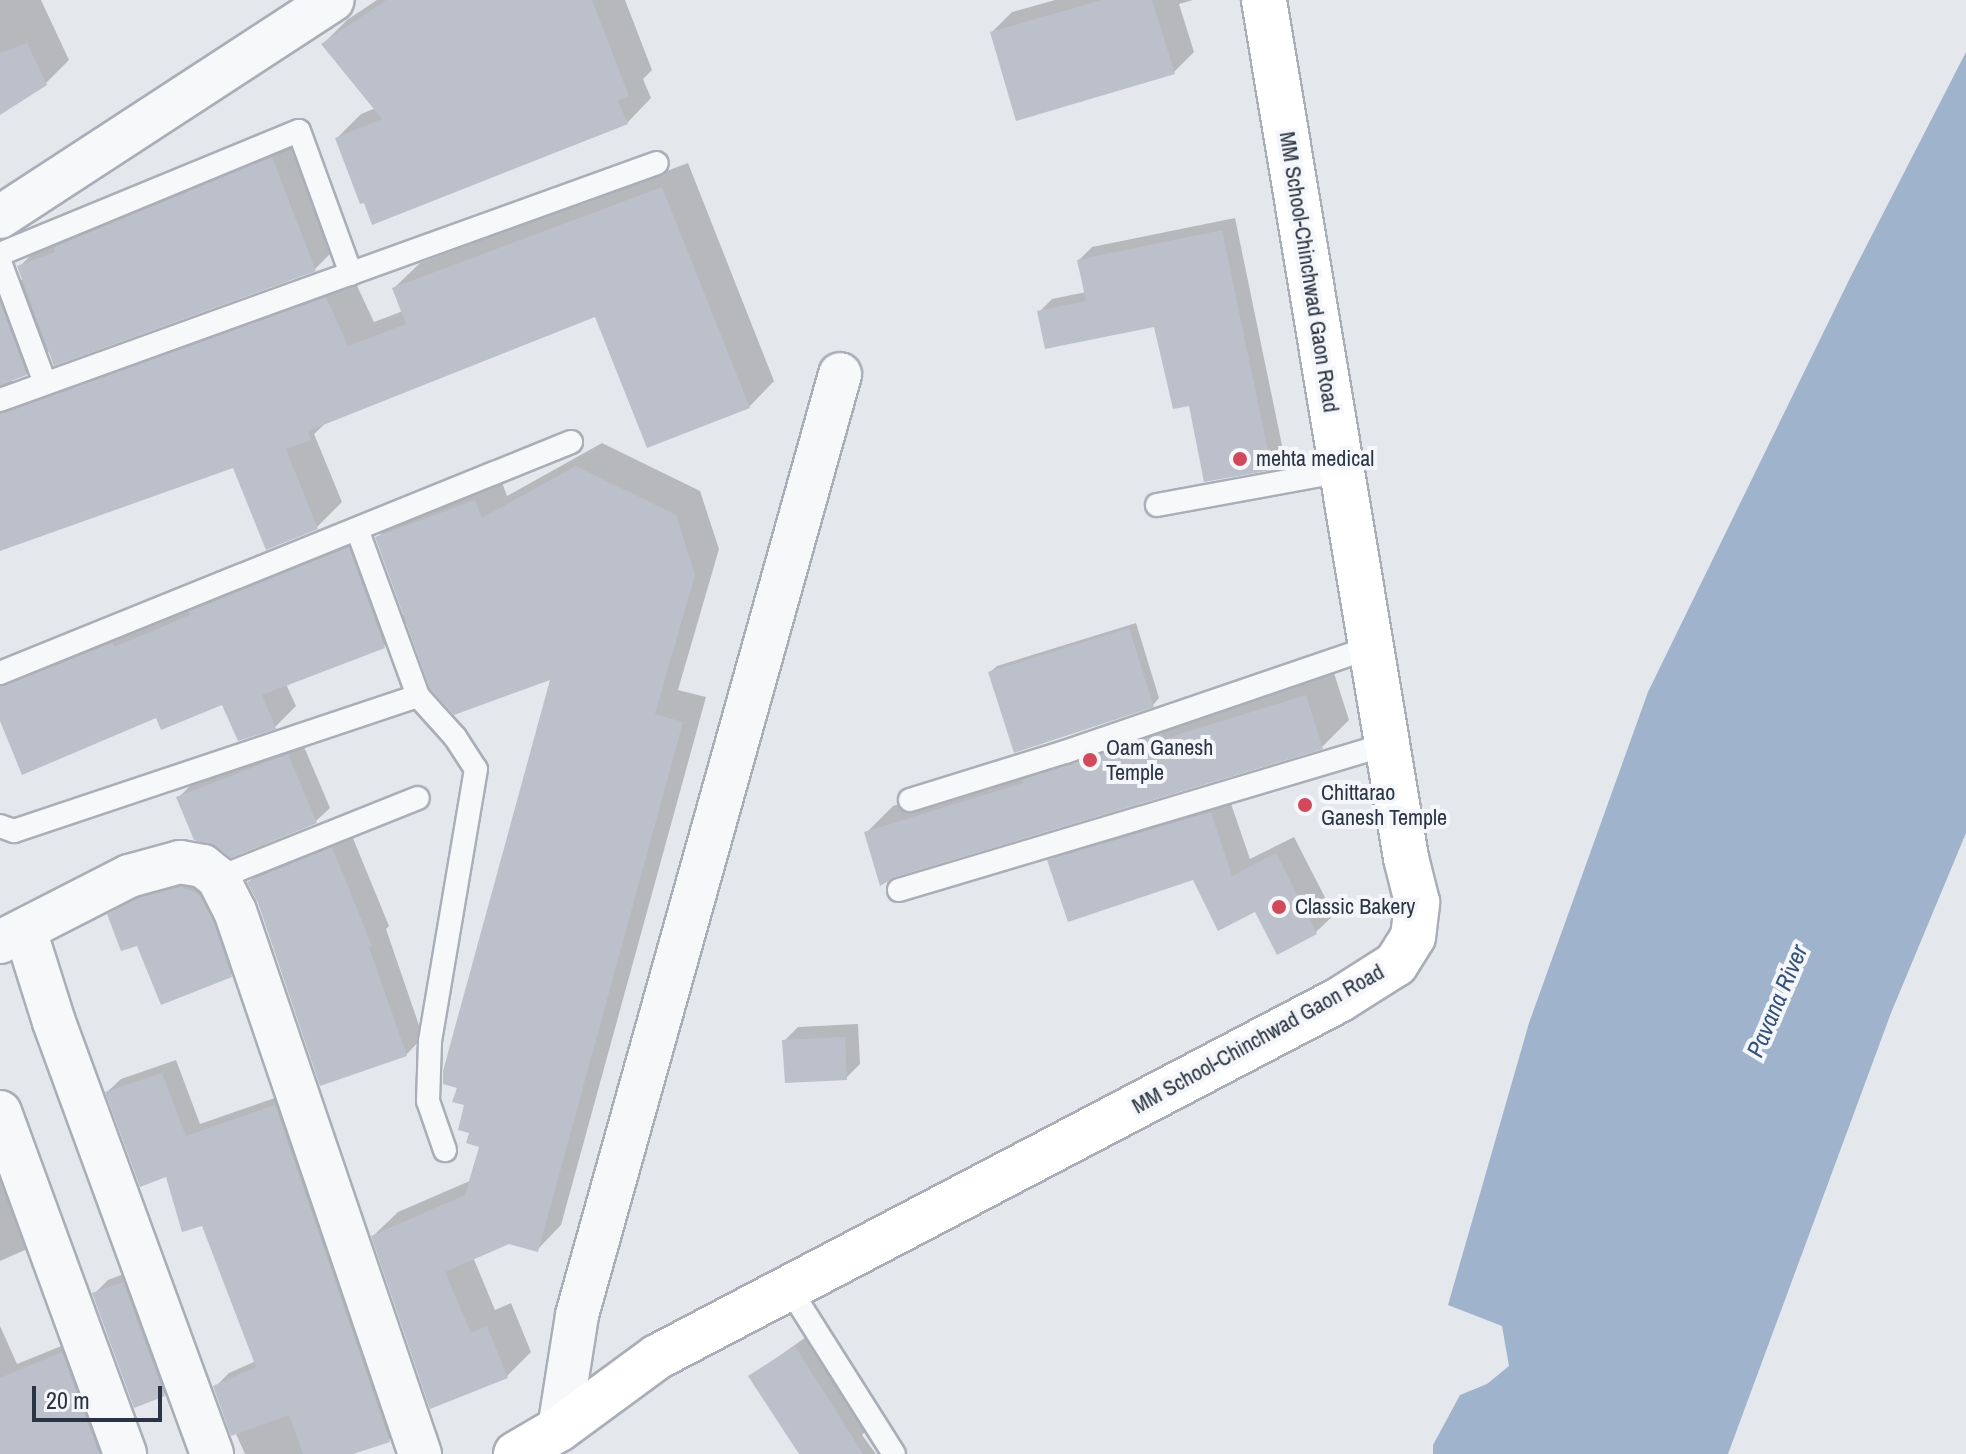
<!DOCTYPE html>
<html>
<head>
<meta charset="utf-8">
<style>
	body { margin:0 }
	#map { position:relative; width:1966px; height:1454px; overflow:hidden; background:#e4e7ec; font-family:"Archivo Narrow",sans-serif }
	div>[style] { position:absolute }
	.water>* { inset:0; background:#9fb4cc }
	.shadow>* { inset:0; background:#0003 }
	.building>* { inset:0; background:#bbc0ca }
	.roads { filter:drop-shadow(2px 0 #a9aeb7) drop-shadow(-2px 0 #a9aeb7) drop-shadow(0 2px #a9aeb7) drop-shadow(0 -2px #a9aeb7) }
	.service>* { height:22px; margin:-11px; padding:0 11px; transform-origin:11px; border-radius:11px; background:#f7f8fa }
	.minor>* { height:42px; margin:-21px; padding:0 21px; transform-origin:21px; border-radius:21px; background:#f7f8fa }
	.secondary>* { height:44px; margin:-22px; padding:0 22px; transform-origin:22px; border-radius:22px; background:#fff }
	.dots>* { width:22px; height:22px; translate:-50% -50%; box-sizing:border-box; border:4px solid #f4f6f9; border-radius:50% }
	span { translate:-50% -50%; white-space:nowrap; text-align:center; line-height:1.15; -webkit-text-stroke:8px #f4f6f9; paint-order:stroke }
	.street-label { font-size:22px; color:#2b3445 }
	.poi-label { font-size:22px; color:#2b3445 }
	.left { translate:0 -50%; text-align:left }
	.water-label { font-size:24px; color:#34527a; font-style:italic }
	.scale { position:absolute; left:32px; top:1386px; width:130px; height:36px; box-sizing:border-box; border:4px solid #2b3445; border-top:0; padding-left:10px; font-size:24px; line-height:28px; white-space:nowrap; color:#2b3445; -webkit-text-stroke:6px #f4f6f9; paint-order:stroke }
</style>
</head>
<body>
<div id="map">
	<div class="water">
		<div style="clip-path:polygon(1966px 52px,1966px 833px,1891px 1013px,1728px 1454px,1433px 1454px,1433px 1445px,1460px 1395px,1487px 1384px,1509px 1366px,1502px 1326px,1448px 1305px,1529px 1023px,1648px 692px,1851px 276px)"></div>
	</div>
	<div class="shadow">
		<div style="clip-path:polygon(0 0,41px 0,69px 60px,45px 84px,0 112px)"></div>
		<div style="clip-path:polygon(377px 0,625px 0,652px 70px,643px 79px,651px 98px,627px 123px,337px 138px,361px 114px,376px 108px,323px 44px,347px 20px)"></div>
		<div style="clip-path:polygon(1055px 0,1193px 0,1179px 4px,1194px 52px,1174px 72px,992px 32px,1012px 12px)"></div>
		<div style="clip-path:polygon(299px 132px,341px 243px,314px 270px,50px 350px,26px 374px,11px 380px,24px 390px,351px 273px,374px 322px,403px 311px,394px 288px,420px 263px,688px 163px,774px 381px,749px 407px,596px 315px,328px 421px,314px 434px,342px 502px,316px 528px,235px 465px,0 549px,0 292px,23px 279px,19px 267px,46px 240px)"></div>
		<div style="clip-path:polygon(1235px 218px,1284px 455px,1271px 468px,1191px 404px,1155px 324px,1039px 312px,1052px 299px,1086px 292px,1079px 260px,1092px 247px)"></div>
		<div style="clip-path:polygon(602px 443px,700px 491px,719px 549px,678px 690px,706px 697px,561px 1225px,537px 1250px,509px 1242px,473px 1257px,495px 1310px,511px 1303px,531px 1352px,507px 1376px,373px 1236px,398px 1212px,472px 1180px,481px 1145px,553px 677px,408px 622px,384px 646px,286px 684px,296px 706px,275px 727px,239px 739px,223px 702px,157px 715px,0 716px,0 677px,368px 528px,401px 615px,405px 614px,377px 538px,402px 513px,500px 477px,507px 496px)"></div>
		<div style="clip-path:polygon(1136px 623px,1159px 698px,1153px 705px,990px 672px,997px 666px)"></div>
		<div style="clip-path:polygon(1333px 670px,1349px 720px,1322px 747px,866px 833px,893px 806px)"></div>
		<div style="clip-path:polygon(302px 742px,330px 808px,316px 821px,178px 798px,192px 784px)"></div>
		<div style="clip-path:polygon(1228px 795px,1250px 859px,1294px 837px,1334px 915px,1316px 932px,1278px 952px,1256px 909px,1194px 878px,1050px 861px,1067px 843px)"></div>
		<div style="clip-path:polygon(350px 831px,389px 926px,386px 929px,423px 1037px,406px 1055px,249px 882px,267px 864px)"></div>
		<div style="clip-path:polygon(196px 873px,245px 961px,231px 975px,138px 943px,110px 915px,124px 900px)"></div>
		<div style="clip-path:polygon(858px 1024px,860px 1064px,846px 1078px,784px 1041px,798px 1027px)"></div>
		<div style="clip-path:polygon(176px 1060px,200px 1124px,289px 1093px,403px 1426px,389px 1440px,346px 1454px,245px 1454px,215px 1387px,229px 1373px,256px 1361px,203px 1223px,107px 1092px,121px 1079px)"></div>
		<div style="clip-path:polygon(0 1131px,39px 1236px,25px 1250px,0 1261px)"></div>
		<div style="clip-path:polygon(137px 1269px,178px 1380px,164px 1394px,94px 1294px,108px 1280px)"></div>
		<div style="clip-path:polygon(0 1326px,17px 1364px,76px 1340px,121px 1454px,0 1454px)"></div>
		<div style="clip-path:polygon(806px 1337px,866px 1431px,862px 1435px,876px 1454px,801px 1454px,751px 1376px)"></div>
	</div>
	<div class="building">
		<div style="clip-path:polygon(386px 0,592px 0,629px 96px,618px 101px,628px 124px,372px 225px,364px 203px,360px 204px,335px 138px,382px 119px,321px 44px)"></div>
		<div style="clip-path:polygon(1102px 0,1152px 0,1175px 74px,1016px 121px,990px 32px)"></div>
		<div style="clip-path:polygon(27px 43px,47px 85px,0 115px,0 53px)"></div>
		<div style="clip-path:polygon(272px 157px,316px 271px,54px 366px,17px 266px,55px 252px,54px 247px)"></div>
		<div style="clip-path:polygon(662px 187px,750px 408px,647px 448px,595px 317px,308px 431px,311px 440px,286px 449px,318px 529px,266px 550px,233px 468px,0 551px,0 414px,326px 297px,348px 346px,406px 324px,392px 288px)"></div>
		<div style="clip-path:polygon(1222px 230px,1272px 470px,1204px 482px,1189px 406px,1173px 409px,1154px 327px,1045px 349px,1037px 311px,1086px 301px,1077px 260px)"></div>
		<div style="clip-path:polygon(0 302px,27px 375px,0 385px)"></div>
		<div style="clip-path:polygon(576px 466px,676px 515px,695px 575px,655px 714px,683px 722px,538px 1252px,509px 1244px,445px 1272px,471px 1333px,487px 1326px,508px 1378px,430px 1409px,371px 1236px,465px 1195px,479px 1147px,466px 1143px,469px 1133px,458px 1130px,464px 1105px,452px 1102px,457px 1088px,443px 1084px,443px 1071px,550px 680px,454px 715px,430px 689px,375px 537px,475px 500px,482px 518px)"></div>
		<div style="clip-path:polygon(349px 547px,385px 648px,262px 695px,276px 729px,238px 741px,222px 705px,161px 730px,156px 718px,22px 775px,0 721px,0 687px,112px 643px,114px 647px,190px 615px,188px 612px)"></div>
		<div style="clip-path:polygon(1129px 628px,1154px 707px,1014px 753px,988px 672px)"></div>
		<div style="clip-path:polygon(1306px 695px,1323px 749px,895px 877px,880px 886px,864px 832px,1023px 783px,1022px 780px,1162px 733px,1164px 739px)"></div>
		<div style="clip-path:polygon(288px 754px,317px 823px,231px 858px,217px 847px,194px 840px,176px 797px)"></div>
		<div style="clip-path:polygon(1211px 812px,1232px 876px,1276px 853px,1317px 934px,1277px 955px,1255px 912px,1218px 931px,1193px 880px,1068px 922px,1047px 860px)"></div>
		<div style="clip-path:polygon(332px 847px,372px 946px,369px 947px,407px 1056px,320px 1086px,258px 903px,247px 882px)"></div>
		<div style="clip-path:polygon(181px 887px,199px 894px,213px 920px,232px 977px,161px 1005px,137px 946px,121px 951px,107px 914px,138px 898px)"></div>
		<div style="clip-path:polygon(845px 1037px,847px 1080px,785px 1083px,782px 1040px)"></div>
		<div style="clip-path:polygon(162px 1073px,186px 1136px,275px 1105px,390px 1442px,353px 1454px,303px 1454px,289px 1415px,231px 1436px,213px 1386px,256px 1367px,202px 1226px,182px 1232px,166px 1177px,140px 1187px,105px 1092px)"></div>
		<div style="clip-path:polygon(123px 1282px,165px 1396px,134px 1408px,92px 1293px)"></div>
		<div style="clip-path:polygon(795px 1346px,863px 1454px,799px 1454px,748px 1376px)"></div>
		<div style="clip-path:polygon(62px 1352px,99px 1454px,0 1454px,0 1378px)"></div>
	</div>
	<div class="roads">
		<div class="service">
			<div style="left:0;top:254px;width:323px;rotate:-22.4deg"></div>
			<div style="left:299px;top:131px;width:152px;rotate:70deg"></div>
			<div style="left:0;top:262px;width:129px;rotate:69.6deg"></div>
			<div style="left:0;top:400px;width:698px;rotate:-19.84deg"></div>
			<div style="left:1157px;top:505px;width:188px;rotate:-10.4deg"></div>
			<div style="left:357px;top:529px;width:178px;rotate:69.9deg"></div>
			<div style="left:0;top:673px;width:616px;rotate:-22.03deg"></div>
			<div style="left:910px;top:800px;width:162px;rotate:-17.2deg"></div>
			<div style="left:1065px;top:752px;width:324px;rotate:-18.9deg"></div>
			<div style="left:0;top:826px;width:15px;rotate:20deg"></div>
			<div style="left:14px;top:831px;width:426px;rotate:-18.5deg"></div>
			<div style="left:418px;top:696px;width:55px;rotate:47.9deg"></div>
			<div style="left:455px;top:737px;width:38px;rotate:57deg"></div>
			<div style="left:476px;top:769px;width:276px;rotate:99.6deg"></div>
			<div style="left:430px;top:1041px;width:60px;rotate:91.9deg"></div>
			<div style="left:428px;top:1101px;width:52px;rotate:70.9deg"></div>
			<div style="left:218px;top:878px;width:215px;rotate:-21.8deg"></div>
			<div style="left:899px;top:890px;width:510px;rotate:-16.62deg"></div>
			<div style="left:789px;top:1288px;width:196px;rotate:57.7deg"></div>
		</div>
		<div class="minor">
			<div style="left:0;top:217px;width:397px;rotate:-33.1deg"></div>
			<div style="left:25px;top:930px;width:96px;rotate:72.5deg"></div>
			<div style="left:54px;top:1022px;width:460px;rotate:69.9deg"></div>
			<div style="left:0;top:942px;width:145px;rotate:-27.1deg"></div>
			<div style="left:129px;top:876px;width:53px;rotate:-15.4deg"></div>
			<div style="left:180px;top:862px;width:23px;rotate:10deg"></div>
			<div style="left:203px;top:866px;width:19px;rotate:39deg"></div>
			<div style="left:218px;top:878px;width:37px;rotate:63deg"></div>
			<div style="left:235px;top:911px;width:574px;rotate:71.19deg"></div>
			<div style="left:0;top:1112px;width:364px;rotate:69.9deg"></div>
			<div style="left:559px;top:1429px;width:115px;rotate:-81deg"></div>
			<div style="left:577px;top:1315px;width:977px;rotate:-74.38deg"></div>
		</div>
		<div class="secondary">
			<div style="left:516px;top:1454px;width:50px;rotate:-30.2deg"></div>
			<div style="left:559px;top:1429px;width:122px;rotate:-36.3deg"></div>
			<div style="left:657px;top:1357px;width:770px;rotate:-27.63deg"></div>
			<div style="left:1339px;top:1000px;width:67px;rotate:-32.3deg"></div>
			<div style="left:1396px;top:964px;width:32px;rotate:-58deg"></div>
			<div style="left:1413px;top:937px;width:35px;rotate:-83deg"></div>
			<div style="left:1417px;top:902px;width:45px;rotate:-104deg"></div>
			<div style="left:1406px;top:858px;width:870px;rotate:-99.4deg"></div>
		</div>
	</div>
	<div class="dots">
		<div style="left:1240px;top:459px;background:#d1495b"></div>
		<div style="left:1090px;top:760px;background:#d1495b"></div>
		<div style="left:1305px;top:805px;background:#d1495b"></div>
		<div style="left:1279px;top:907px;background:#d1495b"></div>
	</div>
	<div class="street-label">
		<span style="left:1309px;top:272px;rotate:81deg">MM School-Chinchwad Gaon Road</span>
		<span style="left:1258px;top:1039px;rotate:-29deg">MM School-Chinchwad Gaon Road</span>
	</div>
	<div class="poi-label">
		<span class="left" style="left:1256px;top:459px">mehta medical</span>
		<span class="left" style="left:1106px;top:760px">Oam Ganesh<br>Temple</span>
		<span class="left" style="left:1321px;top:805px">Chittarao<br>Ganesh Temple</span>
		<span class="left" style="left:1295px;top:907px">Classic Bakery</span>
	</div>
	<div class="water-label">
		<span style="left:1777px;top:1001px;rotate:-67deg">Pavana River</span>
	</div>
	<div class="scale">20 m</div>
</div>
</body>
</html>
